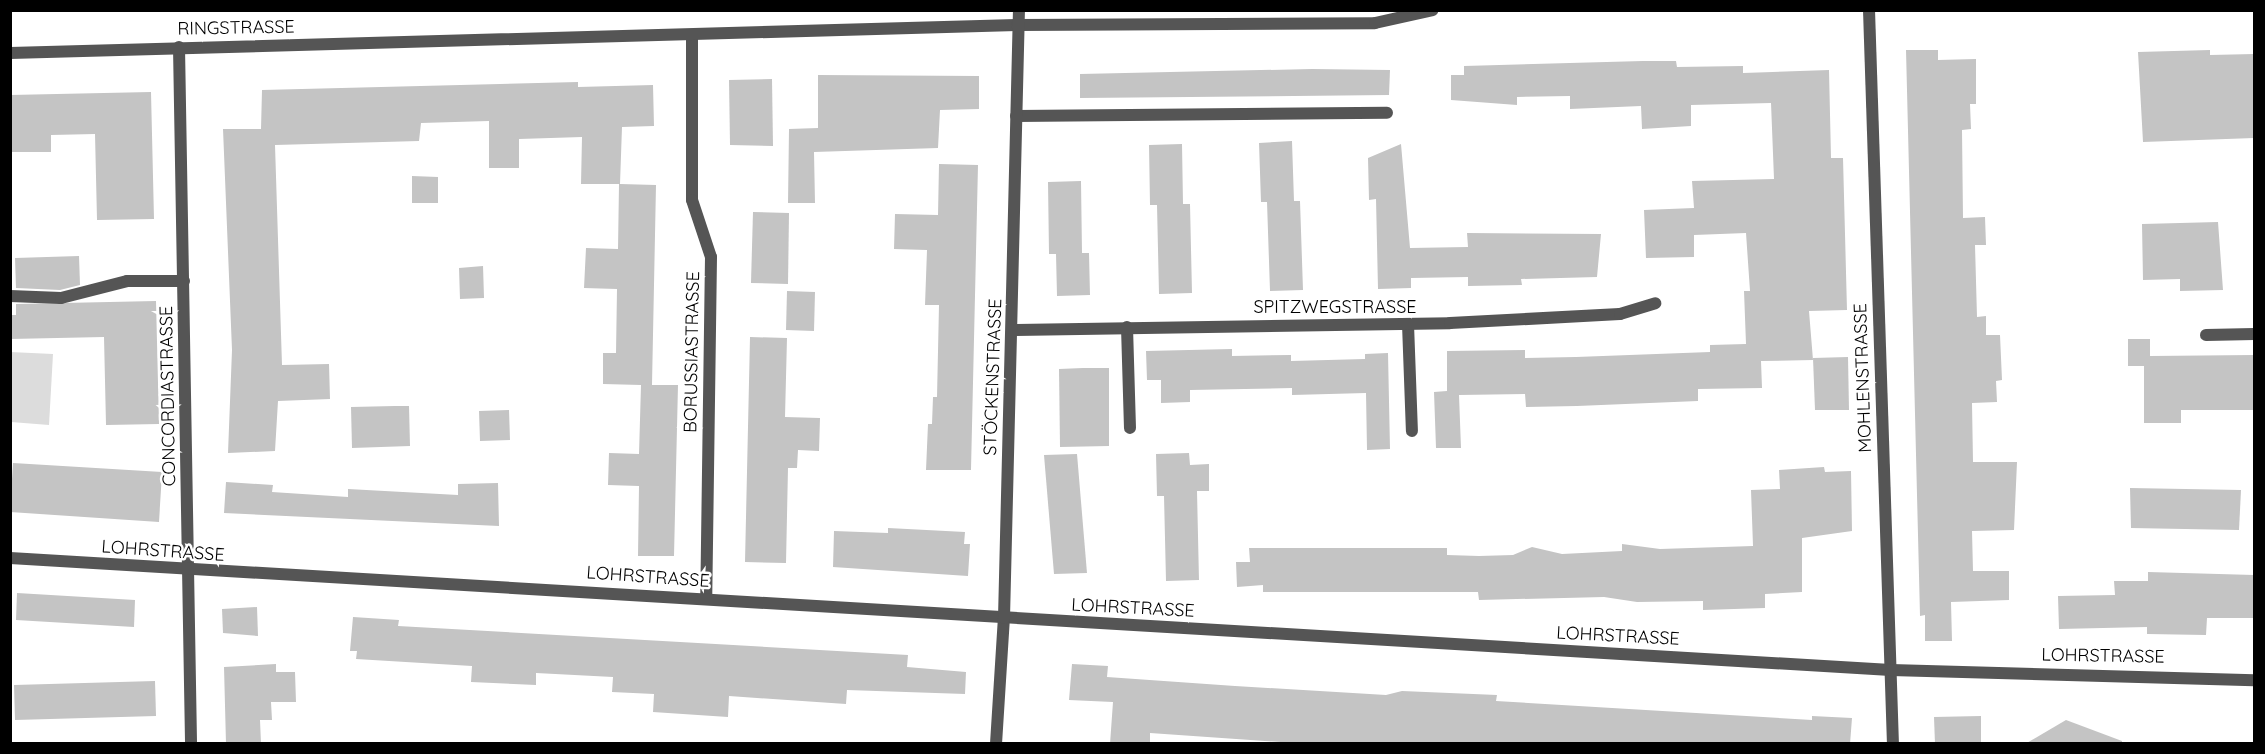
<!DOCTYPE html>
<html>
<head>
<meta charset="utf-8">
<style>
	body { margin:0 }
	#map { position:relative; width:2265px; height:754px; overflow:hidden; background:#fff; font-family:Quicksand,sans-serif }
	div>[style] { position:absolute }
	.green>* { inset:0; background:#dcdcdc }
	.building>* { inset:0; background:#c4c4c4 }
	.service>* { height:12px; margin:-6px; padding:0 6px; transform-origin:6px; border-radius:6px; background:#555 }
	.minor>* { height:12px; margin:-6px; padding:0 6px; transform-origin:6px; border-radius:6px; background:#555 }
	span { translate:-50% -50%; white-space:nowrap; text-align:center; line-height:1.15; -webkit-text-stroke:5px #fff; paint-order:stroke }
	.street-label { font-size:18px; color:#000 }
	.frame { position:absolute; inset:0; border:12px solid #000; pointer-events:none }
</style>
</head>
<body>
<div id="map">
	<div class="green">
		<div style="clip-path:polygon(10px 352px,53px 354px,49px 425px,11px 422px)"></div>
	</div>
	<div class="building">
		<div style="clip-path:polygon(1906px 50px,1938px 50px,1938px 60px,1976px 59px,1976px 104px,1970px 104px,1971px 129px,1962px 130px,1963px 218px,1985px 217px,1986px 245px,1975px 245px,1977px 317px,1986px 316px,1986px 335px,2000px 335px,2002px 380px,1996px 381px,1997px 402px,1972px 403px,1973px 462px,2017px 462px,2014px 530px,1972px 531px,1973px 571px,2009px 571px,2009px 600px,1951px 602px,1952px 641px,1925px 641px,1925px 615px,1920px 616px)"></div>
		<div style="clip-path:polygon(2210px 50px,2210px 55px,2254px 54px,2254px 138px,2143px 142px,2138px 52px)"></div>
		<div style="clip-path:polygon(1643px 61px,1676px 61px,1677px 67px,1743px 66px,1743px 73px,1829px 70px,1831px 158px,1843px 158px,1847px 310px,1809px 311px,1813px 360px,1761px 361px,1762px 388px,1698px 389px,1698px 401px,1577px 406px,1526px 407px,1525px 394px,1459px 395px,1461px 448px,1436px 448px,1434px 392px,1447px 391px,1447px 351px,1525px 350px,1525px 358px,1576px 357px,1710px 352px,1710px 345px,1746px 344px,1744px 291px,1750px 291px,1746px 233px,1694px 235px,1694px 257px,1646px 258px,1644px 210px,1694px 208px,1692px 181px,1774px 179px,1771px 103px,1691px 105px,1691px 126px,1642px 129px,1641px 106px,1570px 109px,1570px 96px,1517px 97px,1517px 105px,1451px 100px,1451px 75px,1464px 75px,1464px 66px)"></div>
		<div style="clip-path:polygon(1312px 69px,1390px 70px,1389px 95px,1080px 98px,1080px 74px)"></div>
		<div style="clip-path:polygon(818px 75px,979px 76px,979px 109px,940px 110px,938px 148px,814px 152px,815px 203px,788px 203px,789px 129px,818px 128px)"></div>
		<div style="clip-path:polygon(772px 79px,773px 146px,730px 145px,729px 80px)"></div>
		<div style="clip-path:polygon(578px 82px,578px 87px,653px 85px,654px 126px,622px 127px,620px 184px,656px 185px,652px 385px,678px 385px,674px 556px,638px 556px,639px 486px,608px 485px,609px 453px,639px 454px,641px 385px,603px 384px,603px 353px,616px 353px,617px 289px,584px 288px,586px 248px,618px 249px,619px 184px,581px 184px,582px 137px,519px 139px,519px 168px,489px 168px,489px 121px,421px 123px,419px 141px,275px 145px,282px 365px,329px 364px,330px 399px,278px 401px,275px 451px,228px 453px,232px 350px,223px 129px,261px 129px,262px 90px)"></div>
		<div style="clip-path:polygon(151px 92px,154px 219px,97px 220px,95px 134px,51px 135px,51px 152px,10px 152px,10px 95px)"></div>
		<div style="clip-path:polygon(1292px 141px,1294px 201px,1300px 201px,1303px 290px,1270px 291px,1267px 202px,1261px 202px,1259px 143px)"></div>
		<div style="clip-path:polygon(1182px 144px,1183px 204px,1190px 204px,1192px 293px,1159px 294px,1157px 205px,1150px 205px,1149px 145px)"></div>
		<div style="clip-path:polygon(1401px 144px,1410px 248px,1468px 247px,1467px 233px,1601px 234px,1597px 277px,1521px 279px,1522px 285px,1468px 286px,1468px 277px,1411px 278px,1411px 288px,1378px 289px,1376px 199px,1369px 200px,1368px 158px)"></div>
		<div style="clip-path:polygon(939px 164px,978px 165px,971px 470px,926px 470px,928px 424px,932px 424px,933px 397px,937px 397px,939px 305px,925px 305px,927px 250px,894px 249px,895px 214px,938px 215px)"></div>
		<div style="clip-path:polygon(412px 176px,438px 177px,438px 203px,412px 203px)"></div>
		<div style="clip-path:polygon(1081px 181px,1082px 253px,1089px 253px,1090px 295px,1057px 296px,1056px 254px,1049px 254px,1048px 182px)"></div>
		<div style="clip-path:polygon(753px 212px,789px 213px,788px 284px,751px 283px)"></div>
		<div style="clip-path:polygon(2218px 222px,2223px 290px,2180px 291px,2180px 279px,2143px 280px,2142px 224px)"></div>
		<div style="clip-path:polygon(79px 256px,80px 285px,60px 290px,16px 288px,15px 258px)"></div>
		<div style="clip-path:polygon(483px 266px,484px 298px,460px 299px,459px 268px)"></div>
		<div style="clip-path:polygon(787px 291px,815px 292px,814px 331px,786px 330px)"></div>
		<div style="clip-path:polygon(156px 301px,159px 424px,106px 425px,104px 337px,10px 339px,10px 315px,16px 315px,16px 304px)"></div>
		<div style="clip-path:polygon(750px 337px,787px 338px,785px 417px,820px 418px,819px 451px,798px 450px,797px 468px,788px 468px,786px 563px,745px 562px)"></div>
		<div style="clip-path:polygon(2128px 339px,2150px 339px,2150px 356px,2254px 355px,2254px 410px,2181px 410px,2181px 423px,2144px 423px,2144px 366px,2128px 366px)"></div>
		<div style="clip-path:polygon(1232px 349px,1232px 356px,1291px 355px,1291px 361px,1365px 359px,1365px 354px,1388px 353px,1390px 449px,1367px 450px,1366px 393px,1292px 395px,1292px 388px,1190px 390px,1190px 402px,1161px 403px,1161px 380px,1147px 380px,1146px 351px)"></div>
		<div style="clip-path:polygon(1848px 357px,1849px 410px,1815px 410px,1813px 358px)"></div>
		<div style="clip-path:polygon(1083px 368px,1109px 368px,1109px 446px,1060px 447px,1059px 369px)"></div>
		<div style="clip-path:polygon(395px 406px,409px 406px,410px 446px,352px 448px,351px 407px)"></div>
		<div style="clip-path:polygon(509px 410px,510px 440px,480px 441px,479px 411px)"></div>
		<div style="clip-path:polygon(1189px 453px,1190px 465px,1209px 464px,1209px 491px,1197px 491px,1199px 580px,1166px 581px,1164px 496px,1157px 496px,1156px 454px)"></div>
		<div style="clip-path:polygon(1077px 454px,1087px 573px,1054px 574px,1044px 455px)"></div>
		<div style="clip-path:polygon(13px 463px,162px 472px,159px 522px,10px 512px)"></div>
		<div style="clip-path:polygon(1824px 467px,1825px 472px,1851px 471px,1852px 531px,1802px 538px,1802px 592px,1765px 594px,1765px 608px,1703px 610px,1703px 601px,1637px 602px,1604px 597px,1479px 600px,1478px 592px,1263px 592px,1263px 585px,1237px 587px,1236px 562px,1250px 562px,1249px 548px,1447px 548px,1447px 555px,1479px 556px,1513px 555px,1532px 547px,1562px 554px,1622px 551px,1622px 544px,1660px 549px,1753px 546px,1751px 490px,1780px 489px,1779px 470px)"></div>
		<div style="clip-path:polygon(226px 482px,273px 485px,272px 492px,348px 497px,348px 489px,458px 495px,458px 484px,498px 483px,499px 526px,224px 513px)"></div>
		<div style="clip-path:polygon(2130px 488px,2241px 490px,2239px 530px,2131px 528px)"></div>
		<div style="clip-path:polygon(888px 528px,965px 532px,964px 544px,970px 544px,968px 576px,833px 567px,834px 531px,888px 533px)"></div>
		<div style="clip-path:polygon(2148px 572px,2254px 575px,2254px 618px,2207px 618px,2206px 635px,2147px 634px,2147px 627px,2059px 629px,2058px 596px,2115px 595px,2114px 581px,2148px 581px)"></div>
		<div style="clip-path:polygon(17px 593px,135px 600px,134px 627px,16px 620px)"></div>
		<div style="clip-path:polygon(257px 607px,258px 636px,223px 633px,222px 609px)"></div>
		<div style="clip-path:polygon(353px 617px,399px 620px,398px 626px,908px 655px,907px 667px,966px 672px,965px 694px,847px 690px,846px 704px,729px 696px,728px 717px,653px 712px,654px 694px,612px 692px,613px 677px,536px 673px,536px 685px,471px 682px,472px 666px,356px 659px,357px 651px,350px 651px)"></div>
		<div style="clip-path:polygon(276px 664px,276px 672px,295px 672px,296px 702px,271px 702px,272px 720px,260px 720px,261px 744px,226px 744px,224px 667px)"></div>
		<div style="clip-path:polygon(1072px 664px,1108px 666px,1107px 677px,1235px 686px,1386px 695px,1402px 691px,1497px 695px,1496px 701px,1812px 720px,1812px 716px,1852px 718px,1850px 744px,1310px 744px,1150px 733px,1150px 744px,1110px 744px,1113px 702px,1069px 700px)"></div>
		<div style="clip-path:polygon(155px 681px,156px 716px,15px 720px,14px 685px)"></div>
		<div style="clip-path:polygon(1981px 716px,1981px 744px,1935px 744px,1934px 717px)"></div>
		<div style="clip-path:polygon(2066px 720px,2122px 741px,2122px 744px,2025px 744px)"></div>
	</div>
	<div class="service">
		<div style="left:1016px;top:116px;width:371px;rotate:-0.5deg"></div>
		<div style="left:10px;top:296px;width:51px;rotate:2.2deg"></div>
		<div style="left:61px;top:298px;width:68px;rotate:-14.4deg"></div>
		<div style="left:127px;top:281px;width:57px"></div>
		<div style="left:1408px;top:324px;width:107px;rotate:87.9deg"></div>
		<div style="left:1127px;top:327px;width:101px;rotate:88.3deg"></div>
	</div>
	<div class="minor">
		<div style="left:1869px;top:10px;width:734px;rotate:88.13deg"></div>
		<div style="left:692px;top:36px;width:164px;rotate:90deg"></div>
		<div style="left:692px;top:200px;width:60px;rotate:71.6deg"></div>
		<div style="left:711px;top:257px;width:342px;rotate:90.8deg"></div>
		<div style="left:179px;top:47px;width:697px;rotate:89.01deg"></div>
		<div style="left:10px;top:53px;width:1007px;rotate:-1.59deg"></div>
		<div style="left:1017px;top:25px;width:358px;rotate:-0.3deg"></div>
		<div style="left:1375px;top:23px;width:59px;rotate:-12.6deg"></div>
		<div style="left:1013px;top:330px;width:437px;rotate:-0.9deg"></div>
		<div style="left:1450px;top:323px;width:170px;rotate:-3deg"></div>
		<div style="left:1620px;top:314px;width:37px;rotate:-17deg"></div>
		<div style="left:2206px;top:335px;width:48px;rotate:-1.2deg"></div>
		<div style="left:10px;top:558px;width:1884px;rotate:3.41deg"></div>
		<div style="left:1891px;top:670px;width:363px;rotate:1.6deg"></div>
		<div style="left:996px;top:744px;width:126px;rotate:-86.4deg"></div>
		<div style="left:1004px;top:618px;width:608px;rotate:-88.59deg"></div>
	</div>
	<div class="street-label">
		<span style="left:236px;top:28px;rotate:-1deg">RINGSTRASSE</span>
		<span style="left:1335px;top:307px">SPITZWEGSTRASSE</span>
		<span style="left:692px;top:352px;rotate:-89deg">BORUSSIASTRASSE</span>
		<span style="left:993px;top:377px;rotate:-88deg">STÖCKENSTRASSE</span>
		<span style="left:1863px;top:378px;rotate:-92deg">MOHLENSTRASSE</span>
		<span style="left:168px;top:396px;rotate:-91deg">CONCORDIASTRASSE</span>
		<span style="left:163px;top:551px;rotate:4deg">LOHRSTRASSE</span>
		<span style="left:648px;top:577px;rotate:4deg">LOHRSTRASSE</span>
		<span style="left:1133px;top:608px;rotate:3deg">LOHRSTRASSE</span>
		<span style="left:1618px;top:636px;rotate:3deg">LOHRSTRASSE</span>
		<span style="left:2103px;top:656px;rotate:1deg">LOHRSTRASSE</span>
	</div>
	<div class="frame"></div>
</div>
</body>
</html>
